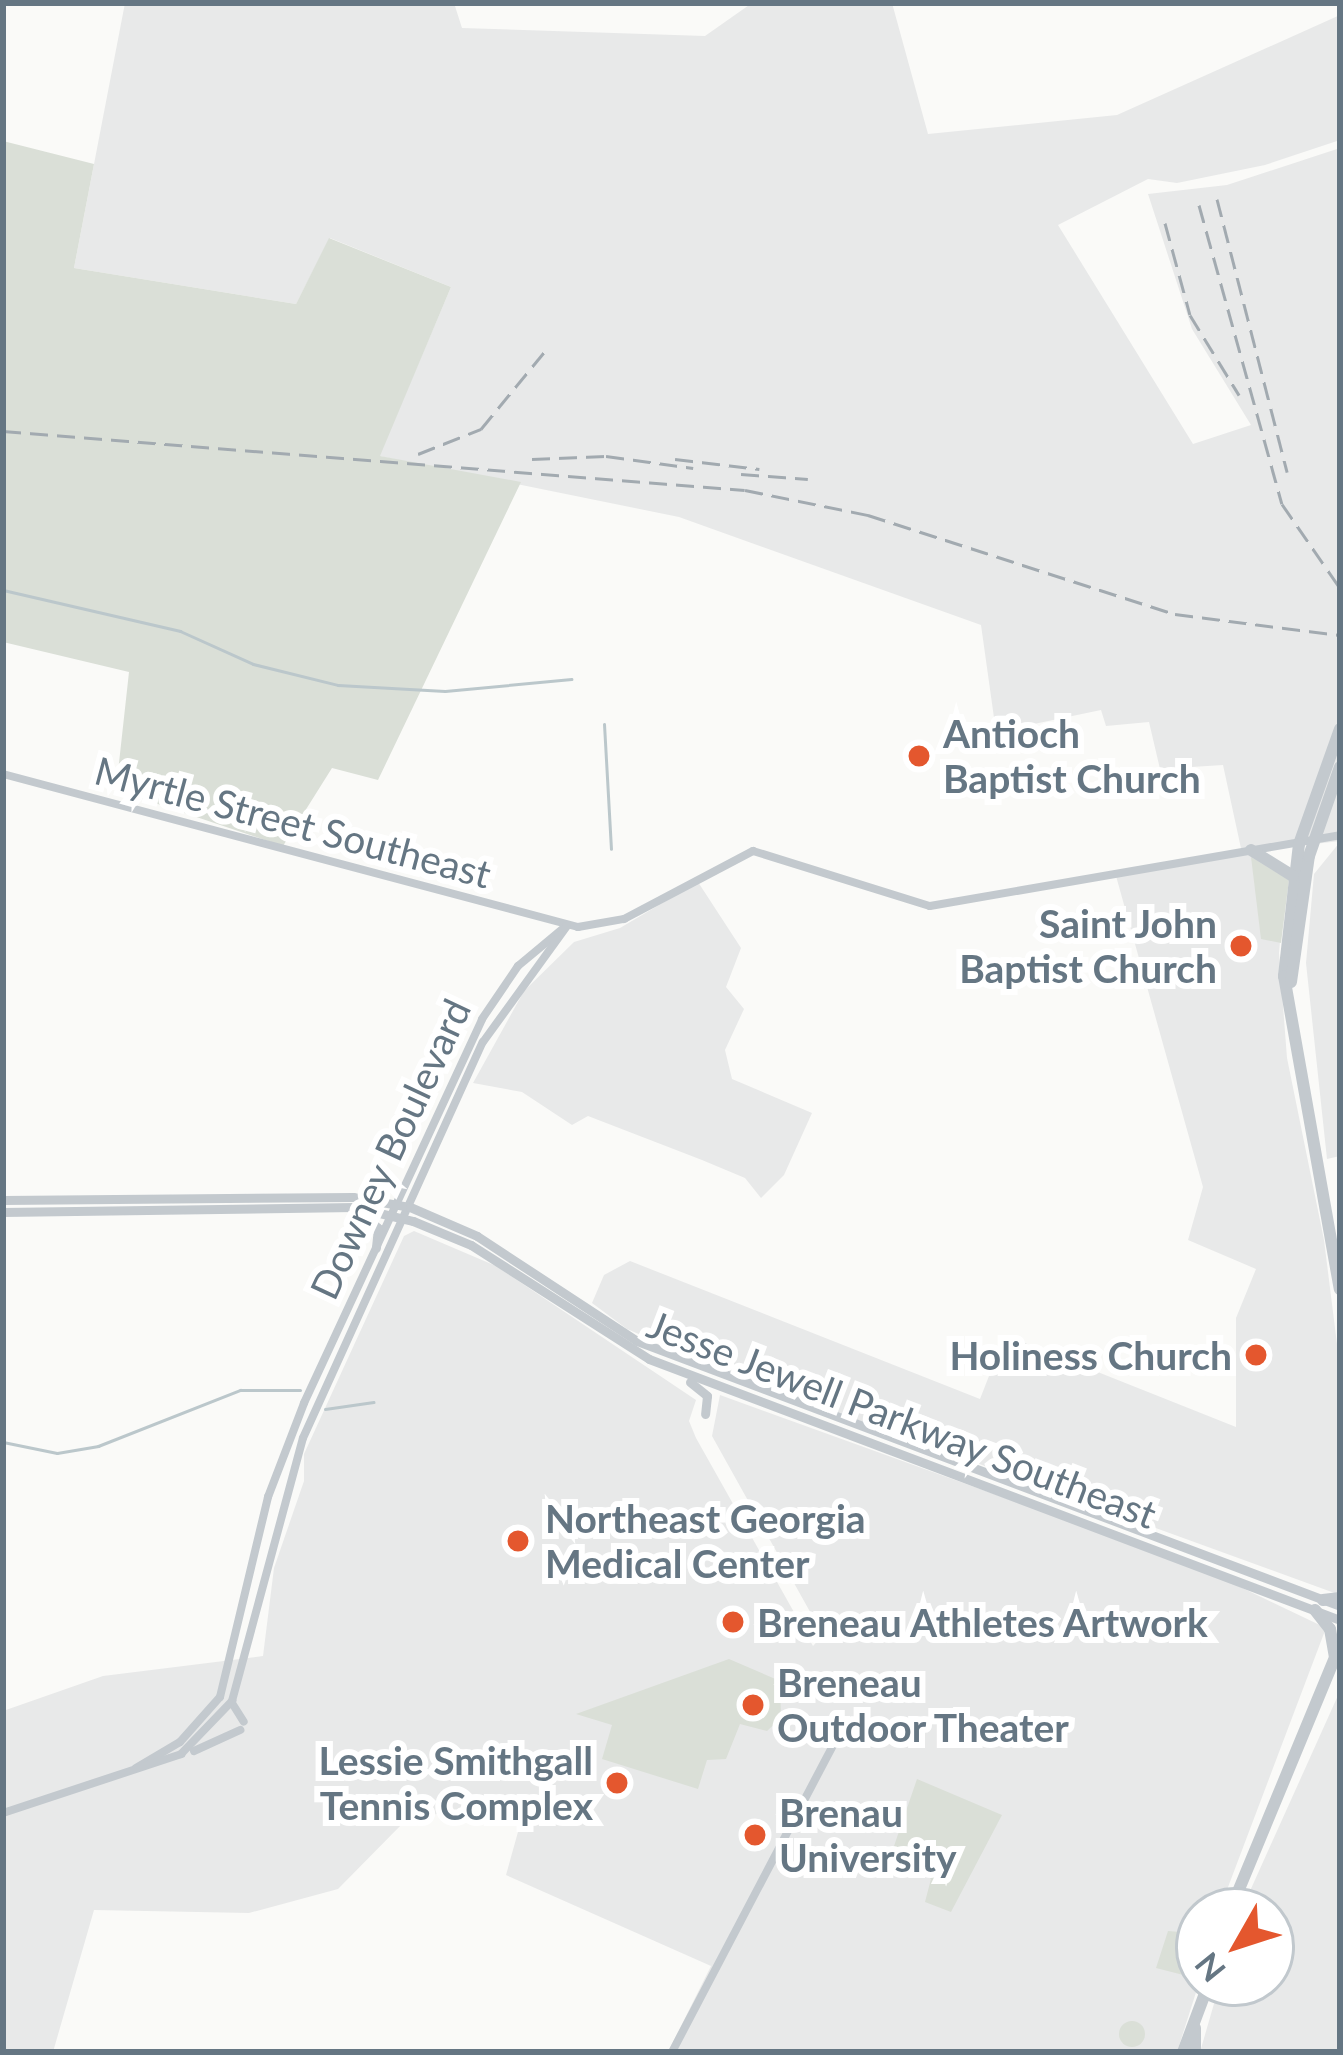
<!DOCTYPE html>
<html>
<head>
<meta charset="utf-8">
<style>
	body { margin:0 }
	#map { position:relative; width:1343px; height:2055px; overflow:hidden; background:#fafaf8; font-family:Lato,sans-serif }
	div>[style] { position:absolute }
	.built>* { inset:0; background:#e8e9e9 }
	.green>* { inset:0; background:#dadfd7 }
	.round { border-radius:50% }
	.stream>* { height:3px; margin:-1.5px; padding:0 1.5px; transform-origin:1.5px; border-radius:1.5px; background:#bbc7cb }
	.secondary>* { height:8px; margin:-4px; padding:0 4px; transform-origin:4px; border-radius:4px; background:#c3c9ce }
	.primary>* { height:9px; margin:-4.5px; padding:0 4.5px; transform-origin:4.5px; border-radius:4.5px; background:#c3c9ce }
	.highway>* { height:12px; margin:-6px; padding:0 6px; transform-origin:6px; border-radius:6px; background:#c3c9ce }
	.rail>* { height:3px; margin-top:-1.5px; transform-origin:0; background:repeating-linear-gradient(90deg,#a2aab0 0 18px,transparent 0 27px) }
	.dots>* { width:33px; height:33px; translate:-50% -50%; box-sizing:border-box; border:6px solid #fff; border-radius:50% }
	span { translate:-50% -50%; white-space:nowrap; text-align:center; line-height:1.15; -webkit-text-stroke:12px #fff; paint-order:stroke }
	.poi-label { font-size:39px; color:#657683; font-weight:700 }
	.left { translate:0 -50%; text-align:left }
	.right { translate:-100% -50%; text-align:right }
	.street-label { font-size:39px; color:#657683 }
	.frame { position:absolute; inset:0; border:6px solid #657683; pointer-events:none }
	.north { position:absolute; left:1175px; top:1887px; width:120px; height:120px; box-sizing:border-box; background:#fff; border:3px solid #c1c8cd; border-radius:50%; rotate:231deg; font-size:33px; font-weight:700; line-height:48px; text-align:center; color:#657683 }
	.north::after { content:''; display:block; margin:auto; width:42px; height:54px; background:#e4572e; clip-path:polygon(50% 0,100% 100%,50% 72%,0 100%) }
</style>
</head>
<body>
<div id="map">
	<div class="built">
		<div style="clip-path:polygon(125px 3px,454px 3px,462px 28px,705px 36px,752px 3px,892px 3px,928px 134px,1117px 115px,1340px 15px,1340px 140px,1265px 165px,1177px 183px,1148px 179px,1058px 225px,1193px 444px,1251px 425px,1192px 329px,1148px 194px,1227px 185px,1340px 148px,1340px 841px,1254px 851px,1286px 874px,1279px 953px,1287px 1058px,1324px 1240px,1340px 1368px,1340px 1595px,732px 1374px,627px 1329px,592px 1303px,604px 1275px,630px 1261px,980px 1399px,1005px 1335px,1236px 1427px,1236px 1318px,1256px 1269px,1188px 1240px,1203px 1187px,1116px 876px,1242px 853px,1223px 765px,1160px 769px,1149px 722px,1106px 726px,1101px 710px,996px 732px,981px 625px,679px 517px,379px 456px,451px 287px,330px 238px,296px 304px,74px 268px)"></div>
		<div style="clip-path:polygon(1340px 842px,1340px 1156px,1327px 1159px,1306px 963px,1314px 874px)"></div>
		<div style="clip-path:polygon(698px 882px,741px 948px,726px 987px,744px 1009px,725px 1050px,732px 1079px,812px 1113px,784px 1175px,761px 1198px,745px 1178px,702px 1160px,588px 1116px,572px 1125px,522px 1092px,473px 1083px,524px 991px,574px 942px,620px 928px)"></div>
		<div style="clip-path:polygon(414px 1231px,496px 1266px,696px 1400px,689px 1421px,696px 1438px,813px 1646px,823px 1635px,712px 1436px,720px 1395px,1207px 1571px,1326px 1628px,1219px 1911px,1199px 1911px,1199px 1983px,1177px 2052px,668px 2052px,711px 1966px,506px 1875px,528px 1796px,406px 1820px,338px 1889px,249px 1913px,94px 1910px,53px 2052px,3px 2052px,3px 1711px,103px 1676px,263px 1656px,274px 1568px,304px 1481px,304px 1454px,404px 1236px)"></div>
		<div style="clip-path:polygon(1340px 1691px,1340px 2052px,1200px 2052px,1220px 1983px,1271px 1983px,1271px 1911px,1241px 1911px)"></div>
	</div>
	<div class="green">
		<div style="clip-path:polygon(3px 141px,94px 164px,74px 268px,296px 304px,329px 238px,451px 287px,380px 456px,521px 482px,378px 780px,332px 768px,283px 846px,116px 790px,129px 672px,3px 642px)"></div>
		<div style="clip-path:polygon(1251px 857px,1289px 880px,1281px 943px,1261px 939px)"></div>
		<div style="clip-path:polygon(729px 1659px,780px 1681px,781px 1718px,767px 1731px,740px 1724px,726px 1759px,707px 1760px,698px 1789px,602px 1759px,612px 1725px,576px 1714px)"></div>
		<div style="clip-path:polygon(917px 1779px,1002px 1815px,951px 1912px,925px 1902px,931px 1879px,894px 1846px)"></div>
		<div style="clip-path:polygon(1199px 1923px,1199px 1979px,1156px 1968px,1168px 1931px,1192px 1933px)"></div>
		<div class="round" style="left:1119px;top:2021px;width:26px;height:26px"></div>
	</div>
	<div class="stream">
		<div style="left:3px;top:590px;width:182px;rotate:13deg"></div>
		<div style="left:180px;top:631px;width:80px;rotate:24.3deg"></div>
		<div style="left:253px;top:664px;width:88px;rotate:13.9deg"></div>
		<div style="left:338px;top:685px;width:107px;rotate:3.2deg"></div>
		<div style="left:445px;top:691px;width:127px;rotate:-5.4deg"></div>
		<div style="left:604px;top:724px;width:125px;rotate:86.8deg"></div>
		<div style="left:325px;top:1409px;width:49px;rotate:-8.1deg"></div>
		<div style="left:3px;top:1442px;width:55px;rotate:11.5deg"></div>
		<div style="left:57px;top:1453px;width:42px;rotate:-9.7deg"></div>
		<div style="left:98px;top:1446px;width:153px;rotate:-21.5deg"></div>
		<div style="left:240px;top:1390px;width:60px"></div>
	</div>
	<div class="secondary">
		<div style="left:3px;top:774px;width:595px;rotate:14.9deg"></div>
		<div style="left:578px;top:927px;width:47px;rotate:-9.9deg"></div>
		<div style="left:624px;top:919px;width:146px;rotate:-27.8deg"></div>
		<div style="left:753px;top:851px;width:185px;rotate:17.3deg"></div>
		<div style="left:930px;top:906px;width:416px;rotate:-9.8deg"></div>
		<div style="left:232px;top:1703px;width:22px;rotate:58deg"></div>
		<div style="left:194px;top:1751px;width:51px;rotate:-24.5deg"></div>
		<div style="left:136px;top:1768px;width:51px;rotate:-30.6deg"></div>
		<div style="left:180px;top:1742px;width:60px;rotate:-48.4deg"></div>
		<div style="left:220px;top:1697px;width:206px;rotate:-76.5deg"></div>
		<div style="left:268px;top:1497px;width:101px;rotate:-69deg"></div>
		<div style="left:304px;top:1403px;width:423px;rotate:-65.1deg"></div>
		<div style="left:482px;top:1019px;width:64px;rotate:-55.8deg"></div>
		<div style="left:518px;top:966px;width:62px;rotate:-39.8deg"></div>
		<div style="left:3px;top:1813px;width:188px;rotate:-18.3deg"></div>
		<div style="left:181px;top:1754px;width:74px;rotate:-46.1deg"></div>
		<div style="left:232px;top:1701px;width:272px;rotate:-74.9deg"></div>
		<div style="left:303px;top:1438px;width:435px;rotate:-65.6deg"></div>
		<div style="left:483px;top:1042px;width:143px;rotate:-54.1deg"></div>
		<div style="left:672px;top:2052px;width:347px;rotate:-62.3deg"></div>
	</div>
	<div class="primary">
		<div style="left:3px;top:1200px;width:350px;rotate:-0.5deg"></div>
		<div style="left:353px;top:1197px;width:58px;rotate:10deg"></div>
		<div style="left:410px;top:1207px;width:73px;rotate:23.4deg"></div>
		<div style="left:477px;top:1236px;width:191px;rotate:33.3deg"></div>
		<div style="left:637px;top:1341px;width:751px;rotate:20.65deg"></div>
		<div style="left:358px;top:1210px;width:27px;rotate:42deg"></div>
		<div style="left:378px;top:1228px;width:20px;rotate:96deg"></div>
		<div style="left:3px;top:1212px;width:351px;rotate:-0.8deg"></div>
		<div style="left:354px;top:1207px;width:61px;rotate:13.3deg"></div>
		<div style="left:413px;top:1221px;width:63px;rotate:22.5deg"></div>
		<div style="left:471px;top:1245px;width:211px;rotate:32.6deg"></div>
		<div style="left:649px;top:1359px;width:739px;rotate:20.69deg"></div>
		<div style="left:690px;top:1382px;width:22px;rotate:39deg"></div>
		<div style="left:707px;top:1396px;width:18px;rotate:96deg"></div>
	</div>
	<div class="highway">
		<div style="left:1340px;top:729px;width:122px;rotate:109.6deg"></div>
		<div style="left:1299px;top:844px;width:133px;rotate:96.5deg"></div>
		<div style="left:1284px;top:976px;width:318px;rotate:79.9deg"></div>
		<div style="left:1251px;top:850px;width:49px;rotate:31.8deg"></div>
		<div style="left:1291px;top:982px;width:127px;rotate:-81.9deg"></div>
		<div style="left:1309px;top:856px;width:94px;rotate:-70.8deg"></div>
		<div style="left:1323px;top:1600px;width:17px;rotate:-7deg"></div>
		<div style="left:1315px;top:1610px;width:24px;rotate:52deg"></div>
		<div style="left:1330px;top:1629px;width:27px;rotate:80deg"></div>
		<div style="left:1230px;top:1911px;width:287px;rotate:-67.5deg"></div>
		<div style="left:1183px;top:2052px;width:74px;rotate:-69.4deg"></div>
		<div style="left:1195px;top:2052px;width:24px;rotate:-90deg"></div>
	</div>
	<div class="rail">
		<div style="left:1217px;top:199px;width:282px;rotate:75.6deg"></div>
		<div style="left:1199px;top:205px;width:310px;rotate:74.5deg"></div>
		<div style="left:1282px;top:504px;width:102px;rotate:55.4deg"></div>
		<div style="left:1165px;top:223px;width:95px;rotate:74.8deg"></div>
		<div style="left:1190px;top:315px;width:94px;rotate:58.5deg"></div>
		<div style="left:3px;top:431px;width:744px;rotate:4.55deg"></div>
		<div style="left:745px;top:490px;width:126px;rotate:11.5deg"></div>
		<div style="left:868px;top:515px;width:323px;rotate:17.9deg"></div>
		<div style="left:1175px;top:614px;width:166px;rotate:7.3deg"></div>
		<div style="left:418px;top:454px;width:68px;rotate:-21.6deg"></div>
		<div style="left:481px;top:429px;width:101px;rotate:-50.6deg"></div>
		<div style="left:532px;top:459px;width:74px;rotate:-2.3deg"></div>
		<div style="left:606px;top:456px;width:88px;rotate:7.9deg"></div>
		<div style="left:675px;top:459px;width:85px;rotate:6.8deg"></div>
		<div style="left:741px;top:474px;width:67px;rotate:4.3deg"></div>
	</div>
	<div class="dots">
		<div style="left:919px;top:756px;background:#e4572e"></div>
		<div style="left:1241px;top:946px;background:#e4572e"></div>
		<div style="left:1256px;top:1355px;background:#e4572e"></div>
		<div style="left:518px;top:1541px;background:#e4572e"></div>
		<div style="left:733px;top:1622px;background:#e4572e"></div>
		<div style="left:753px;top:1705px;background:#e4572e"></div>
		<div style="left:617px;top:1783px;background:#e4572e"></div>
		<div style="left:755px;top:1835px;background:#e4572e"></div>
	</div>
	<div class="poi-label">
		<span class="left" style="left:943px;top:756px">Antioch<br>Baptist Church</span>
		<span class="right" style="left:1217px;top:946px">Saint John<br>Baptist Church</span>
		<span class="right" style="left:1232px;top:1355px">Holiness Church</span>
		<span class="left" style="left:545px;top:1541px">Northeast Georgia<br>Medical Center</span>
		<span class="left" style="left:757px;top:1622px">Breneau Athletes Artwork</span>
		<span class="left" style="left:777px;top:1705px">Breneau<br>Outdoor Theater</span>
		<span class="right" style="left:593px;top:1783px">Lessie Smithgall<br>Tennis Complex</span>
		<span class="left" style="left:779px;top:1835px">Brenau<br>University</span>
	</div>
	<div class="street-label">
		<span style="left:293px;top:822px;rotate:15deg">Myrtle Street Southeast</span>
		<span style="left:390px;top:1149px;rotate:-65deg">Downey Boulevard</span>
		<span style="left:902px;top:1419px;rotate:21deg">Jesse Jewell Parkway Southeast</span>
	</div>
	<div class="frame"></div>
	<div class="north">N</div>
</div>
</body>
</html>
